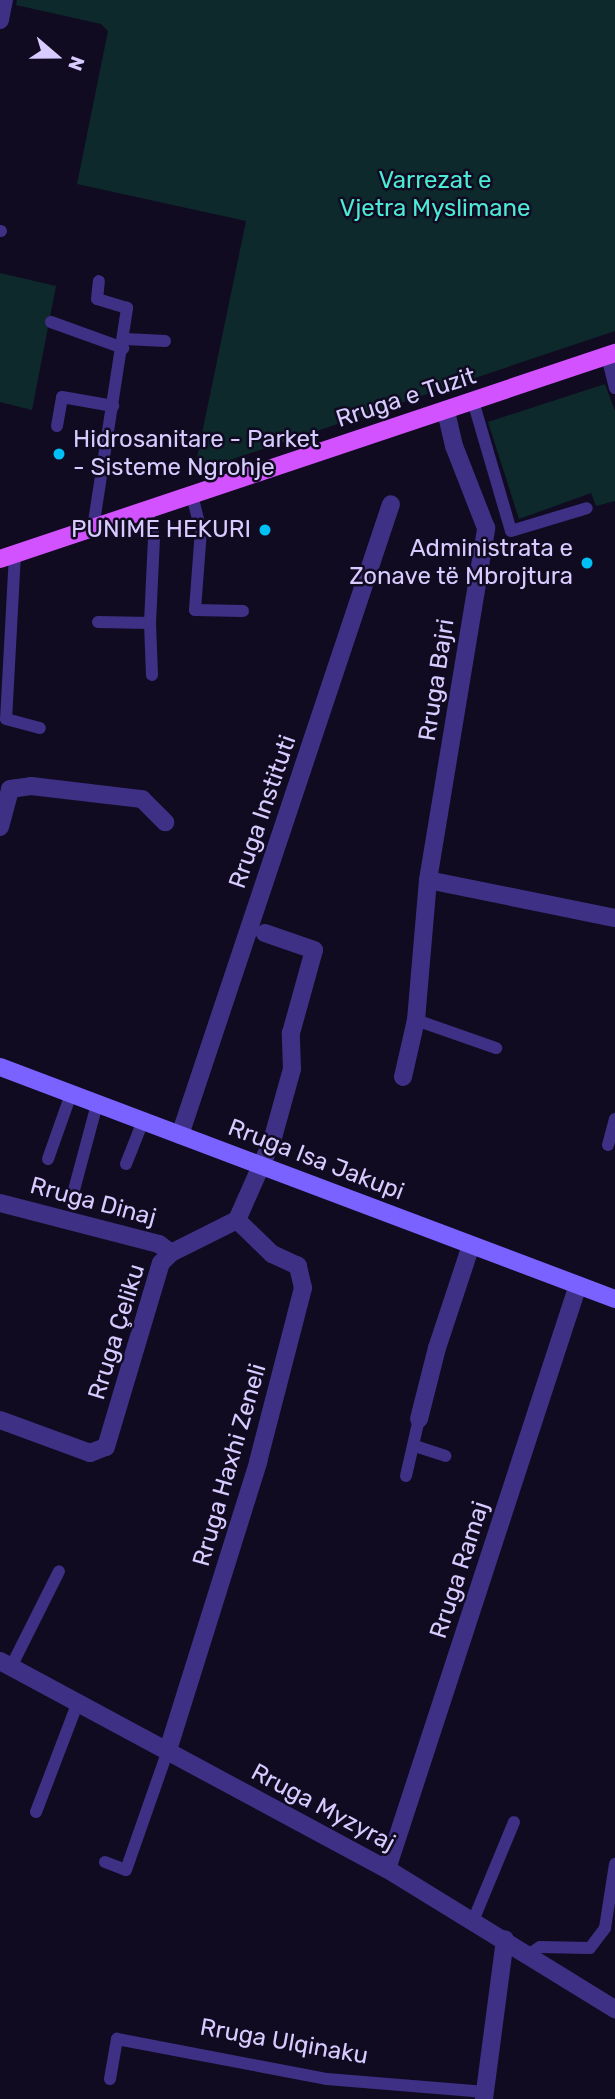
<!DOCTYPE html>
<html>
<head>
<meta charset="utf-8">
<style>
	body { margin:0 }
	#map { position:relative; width:615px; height:2099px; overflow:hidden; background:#110b21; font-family:Rubik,sans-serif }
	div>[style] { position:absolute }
	.green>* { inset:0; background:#0d292c }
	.lane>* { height:12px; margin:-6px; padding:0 6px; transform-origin:6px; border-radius:6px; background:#3e3185 }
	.street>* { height:18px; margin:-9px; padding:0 9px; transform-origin:9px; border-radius:9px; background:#3e3185 }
	.secondary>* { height:18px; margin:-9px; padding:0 9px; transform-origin:9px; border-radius:9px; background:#7962ff }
	.primary>* { height:18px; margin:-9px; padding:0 9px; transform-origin:9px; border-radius:9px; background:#d352ff }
	.dots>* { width:19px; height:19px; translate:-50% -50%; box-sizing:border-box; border:4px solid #110b21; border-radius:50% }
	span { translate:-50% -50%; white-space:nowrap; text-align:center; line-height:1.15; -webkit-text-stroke:5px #110b21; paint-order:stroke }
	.park-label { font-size:24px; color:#4cead5 }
	.street-label { font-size:24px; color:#d7cbff }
	.poi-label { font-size:24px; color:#d7cbff }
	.left { translate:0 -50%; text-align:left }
	.right { translate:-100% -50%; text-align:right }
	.north { position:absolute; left:21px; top:21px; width:70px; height:70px; -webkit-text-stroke:5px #110b21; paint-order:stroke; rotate:110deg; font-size:19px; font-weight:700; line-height:28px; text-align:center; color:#d7cbff }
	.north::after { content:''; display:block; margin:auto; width:24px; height:32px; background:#d7cbff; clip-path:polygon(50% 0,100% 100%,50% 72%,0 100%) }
</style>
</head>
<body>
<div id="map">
	<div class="green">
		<div style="clip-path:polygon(17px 0,615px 0,615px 331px,194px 472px,246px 221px,77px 184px,108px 31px,101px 24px,16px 5px)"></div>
		<div style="clip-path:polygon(0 273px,56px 286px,32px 410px,0 402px)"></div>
		<div style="clip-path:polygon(605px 384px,615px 411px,615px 501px,596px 506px,591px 493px,519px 519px,488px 422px)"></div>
	</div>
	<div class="lane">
		<div style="left:0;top:231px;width:1px"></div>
		<div style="left:51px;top:322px;width:77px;rotate:19.9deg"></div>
		<div style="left:125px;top:339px;width:40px;rotate:2.9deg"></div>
		<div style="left:607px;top:356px;width:33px;rotate:76deg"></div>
		<div style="left:473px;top:401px;width:135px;rotate:73.7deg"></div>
		<div style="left:511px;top:531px;width:79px;rotate:-16.8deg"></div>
		<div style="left:57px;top:426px;width:29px;rotate:-80deg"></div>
		<div style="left:62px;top:397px;width:52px;rotate:10deg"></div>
		<div style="left:192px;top:495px;width:36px;rotate:76deg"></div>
		<div style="left:201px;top:530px;width:80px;rotate:94.3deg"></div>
		<div style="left:195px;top:610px;width:48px;rotate:1.2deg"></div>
		<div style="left:93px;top:528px;width:223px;rotate:-81.2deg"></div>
		<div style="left:127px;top:308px;width:31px;rotate:-163deg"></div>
		<div style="left:97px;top:299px;width:18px;rotate:-84deg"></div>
		<div style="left:15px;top:554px;width:165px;rotate:93.1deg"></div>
		<div style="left:6px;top:719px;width:35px;rotate:15deg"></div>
		<div style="left:98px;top:622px;width:52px;rotate:1.1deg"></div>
		<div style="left:150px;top:623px;width:86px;rotate:-87.3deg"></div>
		<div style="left:154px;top:537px;width:28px;rotate:-105deg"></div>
		<div style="left:150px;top:623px;width:52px;rotate:87.8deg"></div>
		<div style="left:416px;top:1020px;width:85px;rotate:19.3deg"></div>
		<div style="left:608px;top:1145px;width:27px;rotate:-75deg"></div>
		<div style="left:48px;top:1159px;width:69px;rotate:-70.5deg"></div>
		<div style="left:126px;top:1164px;width:46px;rotate:-68.4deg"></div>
		<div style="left:74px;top:1190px;width:89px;rotate:-75deg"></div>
		<div style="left:415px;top:1446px;width:32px;rotate:18deg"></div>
		<div style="left:406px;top:1476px;width:58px;rotate:-77.2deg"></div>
		<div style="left:11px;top:1667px;width:107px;rotate:-63.4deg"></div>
		<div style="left:36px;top:1812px;width:118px;rotate:-69.1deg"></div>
		<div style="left:105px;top:1862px;width:22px;rotate:21deg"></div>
		<div style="left:126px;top:1870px;width:127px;rotate:-70.7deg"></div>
		<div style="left:473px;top:1921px;width:107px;rotate:-67.5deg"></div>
		<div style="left:528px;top:1955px;width:14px;rotate:-34deg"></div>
		<div style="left:540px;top:1947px;width:50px;rotate:1.1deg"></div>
		<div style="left:590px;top:1948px;width:25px;rotate:-53deg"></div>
		<div style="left:605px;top:1928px;width:65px;rotate:-81.1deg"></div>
		<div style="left:110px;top:2079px;width:41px;rotate:-80.1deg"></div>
		<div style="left:117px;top:2039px;width:214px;rotate:10.8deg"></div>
		<div style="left:327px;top:2079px;width:159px;rotate:4.7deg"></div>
	</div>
	<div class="street">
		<div style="left:0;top:20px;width:20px;rotate:-79deg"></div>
		<div style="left:0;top:827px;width:39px;rotate:-75deg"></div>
		<div style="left:10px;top:789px;width:21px;rotate:-8deg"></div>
		<div style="left:31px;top:786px;width:112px;rotate:6.7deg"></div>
		<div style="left:142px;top:799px;width:33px;rotate:45deg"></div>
		<div style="left:428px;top:880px;width:191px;rotate:11.5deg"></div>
		<div style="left:403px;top:1077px;width:58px;rotate:-77.2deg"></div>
		<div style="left:416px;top:1020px;width:141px;rotate:-85.1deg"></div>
		<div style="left:428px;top:880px;width:357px;rotate:-80.6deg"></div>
		<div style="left:486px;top:528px;width:88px;rotate:-111.3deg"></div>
		<div style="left:454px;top:446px;width:37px;rotate:-103deg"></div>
		<div style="left:180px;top:1135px;width:665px;rotate:-71.51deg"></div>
		<div style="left:0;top:1203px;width:164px;rotate:14.5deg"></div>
		<div style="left:159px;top:1244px;width:15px;rotate:37deg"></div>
		<div style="left:419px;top:1419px;width:73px;rotate:-75.8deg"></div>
		<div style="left:437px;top:1348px;width:108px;rotate:-71.7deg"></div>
		<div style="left:0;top:1420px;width:96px;rotate:20.1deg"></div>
		<div style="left:90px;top:1453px;width:17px;rotate:-21deg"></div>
		<div style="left:106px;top:1447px;width:192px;rotate:-73.4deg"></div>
		<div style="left:161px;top:1263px;width:14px;rotate:-45deg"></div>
		<div style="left:171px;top:1253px;width:74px;rotate:-26.6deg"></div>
		<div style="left:237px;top:1220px;width:86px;rotate:-66.1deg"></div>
		<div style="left:272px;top:1141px;width:75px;rotate:-74.5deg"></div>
		<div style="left:292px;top:1069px;width:36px;rotate:-92deg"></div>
		<div style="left:291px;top:1033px;width:86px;rotate:-74.5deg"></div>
		<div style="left:314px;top:950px;width:52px;rotate:-160.9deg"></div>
		<div style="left:0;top:1661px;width:439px;rotate:28.3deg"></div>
		<div style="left:387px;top:1869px;width:268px;rotate:31.6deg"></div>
		<div style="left:168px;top:1750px;width:302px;rotate:-72.6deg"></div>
		<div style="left:258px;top:1462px;width:180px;rotate:-75.5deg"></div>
		<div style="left:303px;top:1288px;width:23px;rotate:-103deg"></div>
		<div style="left:298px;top:1266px;width:29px;rotate:-155deg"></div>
		<div style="left:272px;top:1254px;width:49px;rotate:-135.8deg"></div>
		<div style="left:387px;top:1869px;width:614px;rotate:-71.89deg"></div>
		<div style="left:484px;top:2099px;width:161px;rotate:-82.5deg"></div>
	</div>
	<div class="secondary">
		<div style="left:0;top:1067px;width:657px;rotate:20.67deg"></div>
	</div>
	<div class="primary">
		<div style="left:0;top:559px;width:649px;rotate:-18.52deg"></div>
	</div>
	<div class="dots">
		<div style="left:59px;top:454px;background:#00c0f6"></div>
		<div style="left:265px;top:530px;background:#00c0f6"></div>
		<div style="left:587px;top:563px;background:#00c0f6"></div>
	</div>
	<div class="park-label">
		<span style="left:435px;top:195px">Varrezat e<br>Vjetra Myslimane</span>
	</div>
	<div class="street-label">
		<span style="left:406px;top:398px;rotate:-18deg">Rruga e Tuzit</span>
		<span style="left:437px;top:680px;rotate:-81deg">Rruga Bajri</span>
		<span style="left:263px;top:812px;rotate:-71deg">Rruga Instituti</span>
		<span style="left:316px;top:1160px;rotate:21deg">Rruga Isa Jakupi</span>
		<span style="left:93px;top:1202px;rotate:15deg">Rruga Dinaj</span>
		<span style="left:117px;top:1332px;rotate:-73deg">Rruga Çeliku</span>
		<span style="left:230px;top:1465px;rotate:-74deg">Rruga Haxhi Zeneli</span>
		<span style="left:460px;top:1570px;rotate:-72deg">Rruga Ramaj</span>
		<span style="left:323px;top:1808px;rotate:28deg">Rruga Myzyraj</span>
		<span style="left:284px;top:2042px;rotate:10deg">Rruga Ulqinaku</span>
	</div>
	<div class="poi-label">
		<span class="left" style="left:73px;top:454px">Hidrosanitare - Parket<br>- Sisteme Ngrohje</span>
		<span class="right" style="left:251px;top:530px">PUNIME HEKURI</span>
		<span class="right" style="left:573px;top:563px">Administrata e<br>Zonave të Mbrojtura</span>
	</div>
	<div class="north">N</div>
</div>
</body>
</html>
